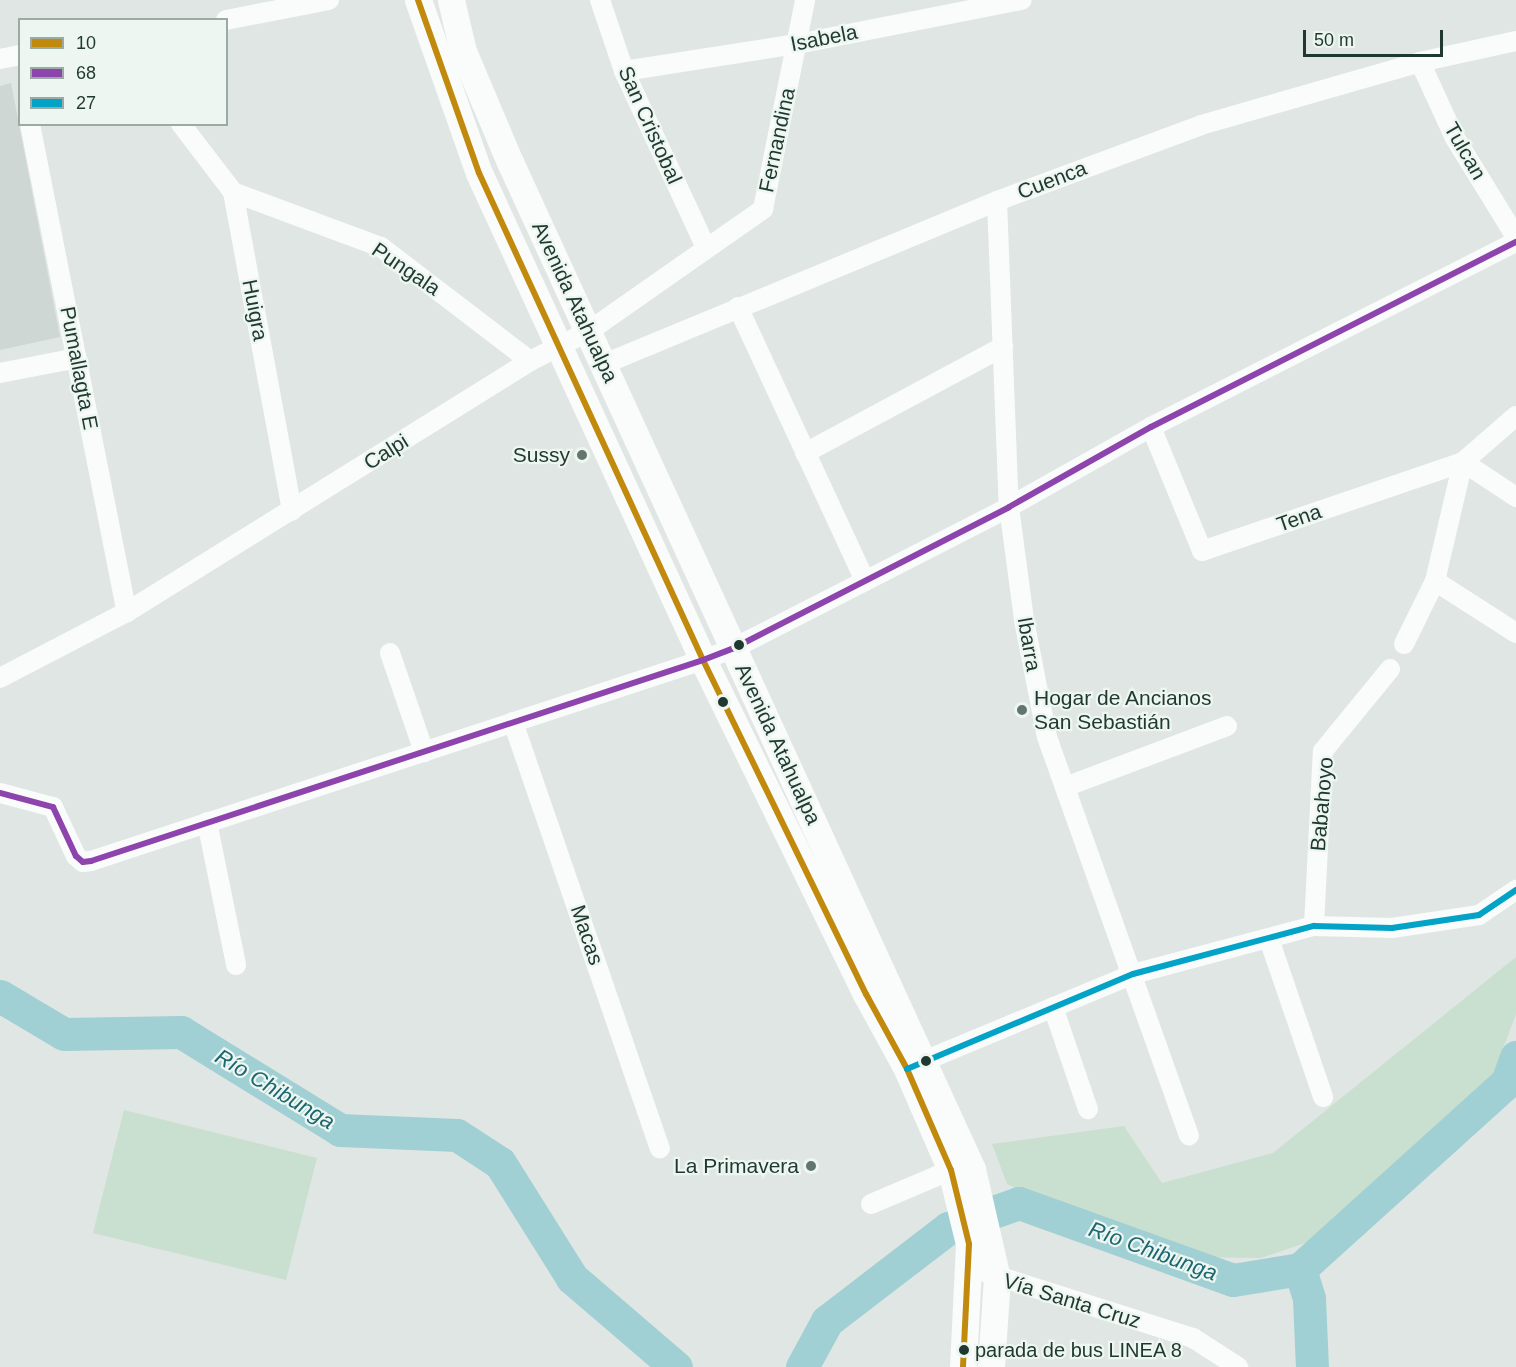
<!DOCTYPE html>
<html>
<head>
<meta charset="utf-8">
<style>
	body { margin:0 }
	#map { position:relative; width:1516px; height:1367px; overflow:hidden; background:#e0e6e3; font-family:Helvetica,sans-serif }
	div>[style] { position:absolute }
	.built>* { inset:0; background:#ced7d3 }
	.green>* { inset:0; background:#c9dfcf }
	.river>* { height:33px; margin:-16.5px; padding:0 16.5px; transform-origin:16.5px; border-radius:16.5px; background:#a0d0d4 }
	.minor>* { height:20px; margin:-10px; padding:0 10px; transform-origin:10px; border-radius:10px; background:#fafbfb }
	.secondary>* { height:27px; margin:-13.5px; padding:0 13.5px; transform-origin:13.5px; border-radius:13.5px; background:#fafbfb }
	.bus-1>* { height:6px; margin:-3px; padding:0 3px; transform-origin:3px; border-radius:3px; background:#c18a0c }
	.bus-2>* { height:6px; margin:-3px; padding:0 3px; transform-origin:3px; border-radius:3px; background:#8e44ad }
	.bus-3>* { height:6px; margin:-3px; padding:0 3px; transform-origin:3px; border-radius:3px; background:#02a3c6 }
	.dots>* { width:16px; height:16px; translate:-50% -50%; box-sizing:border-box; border:3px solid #edf6f1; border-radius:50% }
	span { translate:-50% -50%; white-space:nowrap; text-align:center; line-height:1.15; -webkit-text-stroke:4.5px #edf6f1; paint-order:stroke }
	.bus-label { font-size:20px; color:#1f3830 }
	.left { translate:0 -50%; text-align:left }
	.street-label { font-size:21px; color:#1f3830 }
	.poi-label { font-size:21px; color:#1f3830 }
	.right { translate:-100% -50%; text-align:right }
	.water-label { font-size:22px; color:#1c6771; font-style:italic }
	.legend { position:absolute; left:18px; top:18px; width:210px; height:108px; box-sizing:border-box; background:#edf6f1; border:2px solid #9baaa4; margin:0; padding:8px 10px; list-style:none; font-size:18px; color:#1f3830 }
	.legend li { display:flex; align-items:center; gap:12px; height:30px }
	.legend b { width:30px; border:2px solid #9baaa4 }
	.scale { position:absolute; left:1303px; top:30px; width:140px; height:27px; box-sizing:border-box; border:3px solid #1f3830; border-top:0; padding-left:8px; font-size:18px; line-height:21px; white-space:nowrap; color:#1f3830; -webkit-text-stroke:4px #edf6f1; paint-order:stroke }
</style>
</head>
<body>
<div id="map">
	<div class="built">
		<div style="clip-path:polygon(11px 83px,60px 337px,0 350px,0 86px)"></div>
	</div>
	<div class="green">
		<div style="clip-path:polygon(1516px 957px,1516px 1014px,1490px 1083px,1308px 1242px,1261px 1258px,1189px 1257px,1096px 1224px,1007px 1184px,992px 1144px,1124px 1126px,1162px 1183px,1273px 1153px)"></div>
		<div style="clip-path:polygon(124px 1110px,317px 1158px,286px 1280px,93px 1233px)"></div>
	</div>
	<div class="river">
		<div style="left:0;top:996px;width:74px;rotate:30.7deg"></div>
		<div style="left:64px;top:1034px;width:117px;rotate:-1deg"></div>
		<div style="left:181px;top:1032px;width:187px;rotate:31.6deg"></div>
		<div style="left:340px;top:1130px;width:117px;rotate:2.4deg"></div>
		<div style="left:457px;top:1135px;width:51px;rotate:33.1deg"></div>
		<div style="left:500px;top:1163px;width:136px;rotate:57.9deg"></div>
		<div style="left:572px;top:1278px;width:137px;rotate:40.6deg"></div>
		<div style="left:1300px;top:1269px;width:31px;rotate:73deg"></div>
		<div style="left:1309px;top:1299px;width:68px;rotate:87.5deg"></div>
		<div style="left:802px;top:1367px;width:52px;rotate:-61.5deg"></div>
		<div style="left:827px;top:1321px;width:153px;rotate:-37.5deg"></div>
		<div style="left:948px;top:1228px;width:75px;rotate:-19.4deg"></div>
		<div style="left:1019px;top:1203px;width:227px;rotate:19.8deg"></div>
		<div style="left:1233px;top:1280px;width:68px;rotate:-9.3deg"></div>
		<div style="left:1300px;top:1269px;width:279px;rotate:-42.1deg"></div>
		<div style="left:1507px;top:1082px;width:27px;rotate:-70deg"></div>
	</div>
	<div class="minor">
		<div style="left:600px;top:0;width:75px;rotate:71.3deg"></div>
		<div style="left:624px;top:71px;width:195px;rotate:65.1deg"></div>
		<div style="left:226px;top:20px;width:105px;rotate:-11deg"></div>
		<div style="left:0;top:59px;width:20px;rotate:-11deg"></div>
		<div style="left:1420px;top:62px;width:84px;rotate:65.3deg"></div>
		<div style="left:1455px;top:138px;width:116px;rotate:58.4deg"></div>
		<div style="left:624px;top:71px;width:175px;rotate:-8.9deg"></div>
		<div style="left:797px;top:44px;width:229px;rotate:-11.1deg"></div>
		<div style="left:30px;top:124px;width:498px;rotate:78.8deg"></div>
		<div style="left:181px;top:124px;width:86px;rotate:52.6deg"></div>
		<div style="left:233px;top:192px;width:324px;rotate:79.5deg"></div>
		<div style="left:233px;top:192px;width:158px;rotate:20.4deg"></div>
		<div style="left:381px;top:247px;width:188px;rotate:37.4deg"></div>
		<div style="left:997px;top:201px;width:306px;rotate:87.8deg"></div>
		<div style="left:1009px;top:507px;width:114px;rotate:82.4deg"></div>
		<div style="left:1024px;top:620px;width:119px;rotate:78.9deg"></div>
		<div style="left:1047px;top:737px;width:423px;rotate:70.4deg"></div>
		<div style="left:738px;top:307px;width:302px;rotate:65.1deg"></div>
		<div style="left:604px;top:364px;width:425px;rotate:-22.5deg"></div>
		<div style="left:997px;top:201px;width:218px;rotate:-20.4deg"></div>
		<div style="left:1201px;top:125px;width:228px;rotate:-16deg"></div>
		<div style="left:1420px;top:62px;width:98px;rotate:-12.3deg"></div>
		<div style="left:0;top:373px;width:78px;rotate:-11deg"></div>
		<div style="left:1151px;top:427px;width:134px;rotate:67.6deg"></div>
		<div style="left:1202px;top:551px;width:276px;rotate:-18.8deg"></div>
		<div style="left:805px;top:453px;width:225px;rotate:-28.2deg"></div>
		<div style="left:1463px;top:462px;width:64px;rotate:33.4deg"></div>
		<div style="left:1435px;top:581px;width:96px;rotate:32.7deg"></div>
		<div style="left:1404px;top:644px;width:70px;rotate:-63.8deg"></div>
		<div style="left:1435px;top:581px;width:122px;rotate:-76.8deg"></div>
		<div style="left:1463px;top:462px;width:70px;rotate:-41deg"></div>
		<div style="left:390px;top:653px;width:105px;rotate:71deg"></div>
		<div style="left:0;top:678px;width:143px;rotate:-27.5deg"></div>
		<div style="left:127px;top:612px;width:475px;rotate:-31.9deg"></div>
		<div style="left:530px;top:361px;width:66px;rotate:-27deg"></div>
		<div style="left:589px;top:331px;width:213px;rotate:-35deg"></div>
		<div style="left:763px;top:209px;width:213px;rotate:-78.6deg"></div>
		<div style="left:513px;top:722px;width:451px;rotate:71deg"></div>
		<div style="left:1065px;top:787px;width:173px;rotate:-20.6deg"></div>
		<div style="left:0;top:793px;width:55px;rotate:14.8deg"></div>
		<div style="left:53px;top:807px;width:54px;rotate:64.9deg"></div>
		<div style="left:76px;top:856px;width:9px;rotate:41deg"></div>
		<div style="left:83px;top:862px;width:8px;rotate:-7deg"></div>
		<div style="left:91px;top:861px;width:644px;rotate:-18.18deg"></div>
		<div style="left:703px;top:660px;width:33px;rotate:-21deg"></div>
		<div style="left:734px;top:648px;width:309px;rotate:-27.1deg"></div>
		<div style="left:1009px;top:507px;width:163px;rotate:-29.4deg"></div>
		<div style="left:1151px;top:427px;width:409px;rotate:-26.9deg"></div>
		<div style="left:207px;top:822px;width:146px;rotate:78.5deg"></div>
		<div style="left:1314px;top:926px;width:175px;rotate:-87.1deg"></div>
		<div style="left:1323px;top:751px;width:106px;rotate:-50.7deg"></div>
		<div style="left:1269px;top:939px;width:167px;rotate:71.1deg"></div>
		<div style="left:1053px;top:1007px;width:108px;rotate:71.1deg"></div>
		<div style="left:912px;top:1066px;width:239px;rotate:-22.6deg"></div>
		<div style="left:1133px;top:974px;width:187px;rotate:-14.9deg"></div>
		<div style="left:1314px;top:926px;width:78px;rotate:1.5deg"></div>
		<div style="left:1392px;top:928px;width:88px;rotate:-8.5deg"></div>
		<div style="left:1479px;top:915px;width:45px;rotate:-34deg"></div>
		<div style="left:871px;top:1204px;width:87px;rotate:-23deg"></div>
		<div style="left:969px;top:1267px;width:235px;rotate:17.6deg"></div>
		<div style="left:1193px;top:1338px;width:54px;rotate:32.8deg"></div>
	</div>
	<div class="secondary">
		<div style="left:418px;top:0;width:183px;rotate:70.6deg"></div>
		<div style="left:479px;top:173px;width:536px;rotate:65.3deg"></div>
		<div style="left:703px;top:660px;width:372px;rotate:64deg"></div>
		<div style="left:866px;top:994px;width:85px;rotate:61.3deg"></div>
		<div style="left:907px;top:1069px;width:110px;rotate:66.5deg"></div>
		<div style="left:951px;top:1170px;width:76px;rotate:76.3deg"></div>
		<div style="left:969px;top:1244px;width:123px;rotate:92.8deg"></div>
		<div style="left:451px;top:0;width:52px;rotate:76.8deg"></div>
		<div style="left:463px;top:51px;width:121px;rotate:67.1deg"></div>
		<div style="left:510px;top:162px;width:1108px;rotate:65.35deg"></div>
		<div style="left:972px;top:1169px;width:112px;rotate:77.1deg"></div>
		<div style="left:997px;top:1278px;width:89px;rotate:93.9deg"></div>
	</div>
	<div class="bus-1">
		<div style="left:418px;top:0;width:183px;rotate:70.6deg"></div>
		<div style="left:479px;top:173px;width:536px;rotate:65.3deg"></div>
		<div style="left:703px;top:660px;width:372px;rotate:64deg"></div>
		<div style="left:866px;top:994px;width:85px;rotate:61.3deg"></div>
		<div style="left:907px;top:1069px;width:110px;rotate:66.5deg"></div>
		<div style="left:951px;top:1170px;width:76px;rotate:76.3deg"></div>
		<div style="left:969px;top:1244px;width:123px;rotate:92.8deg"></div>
	</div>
	<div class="bus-2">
		<div style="left:0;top:793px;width:55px;rotate:14.8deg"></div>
		<div style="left:53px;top:807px;width:54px;rotate:64.9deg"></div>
		<div style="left:76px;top:856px;width:9px;rotate:41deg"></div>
		<div style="left:83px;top:862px;width:8px;rotate:-7deg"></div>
		<div style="left:91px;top:861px;width:644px;rotate:-18.18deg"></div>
		<div style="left:703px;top:660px;width:33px;rotate:-21deg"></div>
		<div style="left:734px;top:648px;width:309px;rotate:-27.1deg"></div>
		<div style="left:1009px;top:507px;width:163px;rotate:-29.4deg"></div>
		<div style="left:1151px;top:427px;width:409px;rotate:-26.9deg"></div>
	</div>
	<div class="bus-3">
		<div style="left:907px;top:1069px;width:245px;rotate:-22.8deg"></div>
		<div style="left:1133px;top:974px;width:187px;rotate:-14.9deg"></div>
		<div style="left:1314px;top:926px;width:78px;rotate:1.5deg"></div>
		<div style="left:1392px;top:928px;width:88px;rotate:-8.5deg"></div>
		<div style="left:1479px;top:915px;width:45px;rotate:-34deg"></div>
	</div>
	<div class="dots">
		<div style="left:582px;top:455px;background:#63756f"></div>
		<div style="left:739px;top:645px;background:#1f3830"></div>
		<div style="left:723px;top:702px;background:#1f3830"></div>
		<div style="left:1022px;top:710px;background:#63756f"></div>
		<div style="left:926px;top:1061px;background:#1f3830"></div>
		<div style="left:811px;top:1166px;background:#63756f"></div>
		<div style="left:964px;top:1350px;background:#1f3830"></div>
	</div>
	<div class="bus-label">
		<span class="left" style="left:975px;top:1350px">parada de bus LINEA 8</span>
	</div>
	<div class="street-label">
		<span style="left:824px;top:38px;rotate:-11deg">Isabela</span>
		<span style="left:650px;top:125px;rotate:66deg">San Cristobal</span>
		<span style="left:777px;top:140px;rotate:-78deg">Fernandina</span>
		<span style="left:1465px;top:151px;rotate:60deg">Tulcan</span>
		<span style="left:1052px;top:180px;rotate:-21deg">Cuenca</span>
		<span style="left:406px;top:269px;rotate:34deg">Pungala</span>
		<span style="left:575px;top:302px;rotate:65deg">Avenida Atahualpa</span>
		<span style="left:255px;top:310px;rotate:79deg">Huigra</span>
		<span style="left:79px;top:368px;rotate:79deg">Pumallagta E</span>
		<span style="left:386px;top:452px;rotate:-32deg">Calpi</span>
		<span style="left:1299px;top:518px;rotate:-19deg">Tena</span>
		<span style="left:1029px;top:644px;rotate:80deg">Ibarra</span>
		<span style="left:778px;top:744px;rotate:65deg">Avenida Atahualpa</span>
		<span style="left:1322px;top:804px;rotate:-85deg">Babahoyo</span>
		<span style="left:587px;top:935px;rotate:71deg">Macas</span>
		<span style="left:1072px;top:1301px;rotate:17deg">Vía Santa Cruz</span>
	</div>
	<div class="poi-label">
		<span class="right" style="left:570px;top:455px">Sussy</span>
		<span class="left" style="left:1034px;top:710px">Hogar de Ancianos<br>San Sebastián</span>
		<span class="right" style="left:799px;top:1166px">La Primavera</span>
	</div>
	<div class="water-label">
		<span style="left:275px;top:1089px;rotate:31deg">Río Chibunga</span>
		<span style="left:1153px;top:1251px;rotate:20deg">Río Chibunga</span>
	</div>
	<ul class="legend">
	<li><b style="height:8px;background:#c18a0c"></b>10</li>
	<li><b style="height:8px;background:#8e44ad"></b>68</li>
	<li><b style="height:8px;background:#02a3c6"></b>27</li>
	</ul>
	<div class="scale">50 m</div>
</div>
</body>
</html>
